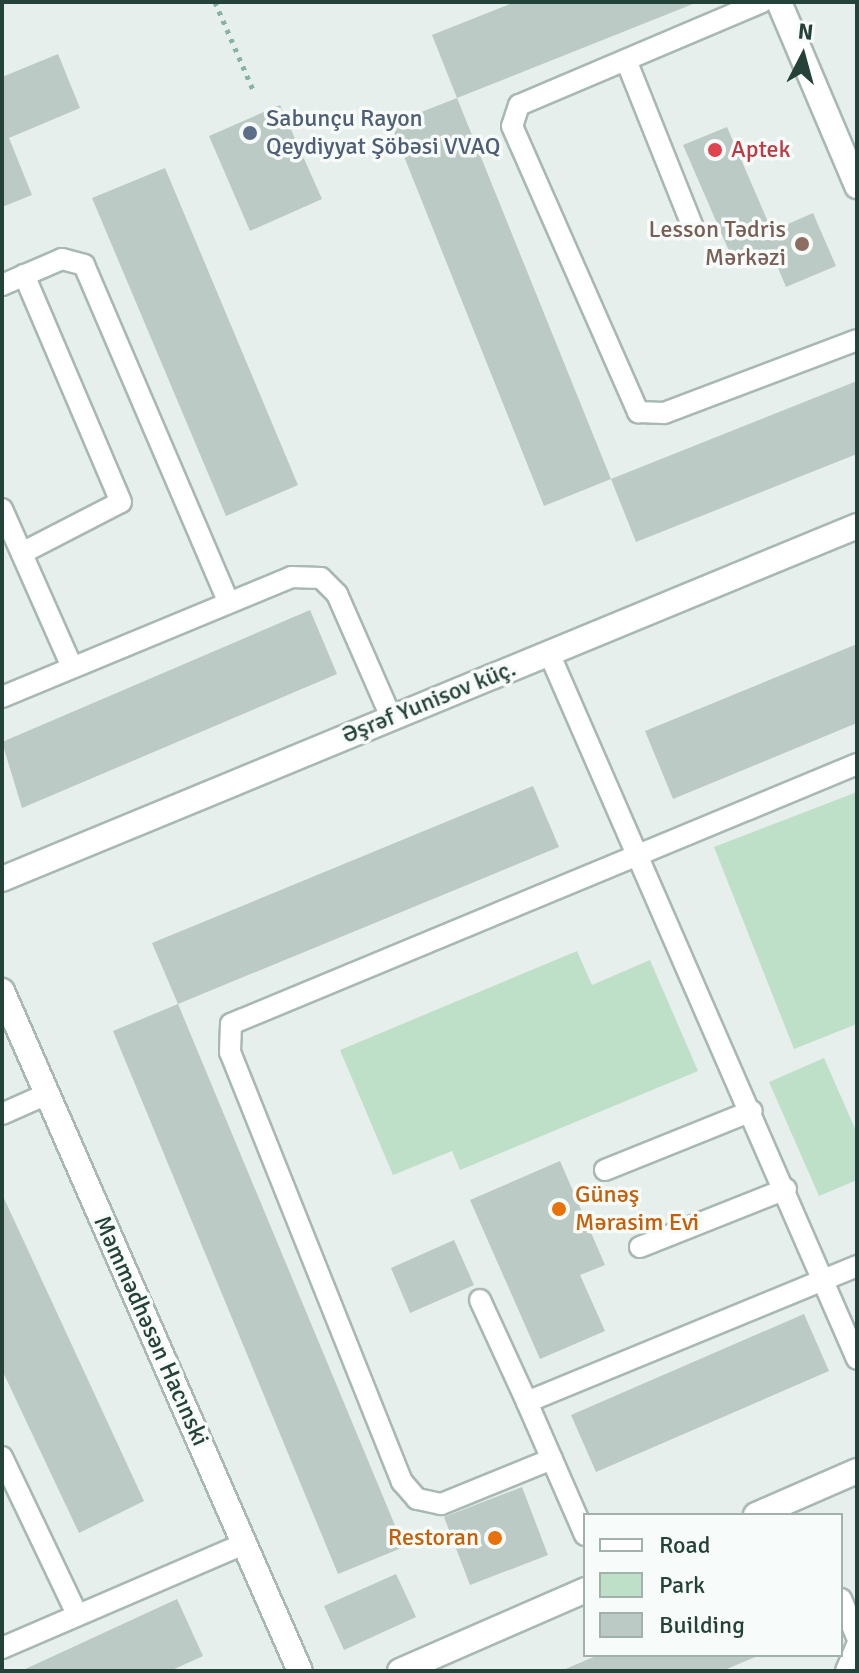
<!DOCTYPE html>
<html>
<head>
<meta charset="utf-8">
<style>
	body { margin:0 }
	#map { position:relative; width:859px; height:1673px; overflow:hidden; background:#e6efeb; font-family:Signika,sans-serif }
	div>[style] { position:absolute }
	.green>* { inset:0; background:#bfe0c8 }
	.building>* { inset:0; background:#bbcac4 }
	.path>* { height:5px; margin-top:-2.5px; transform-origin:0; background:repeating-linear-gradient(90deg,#86b3a5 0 4px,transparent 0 10px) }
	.roads { filter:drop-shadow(2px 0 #a8b8b2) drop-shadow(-2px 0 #a8b8b2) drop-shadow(0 2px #a8b8b2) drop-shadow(0 -2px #a8b8b2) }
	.service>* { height:20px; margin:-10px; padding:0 10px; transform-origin:10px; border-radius:10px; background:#fff }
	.minor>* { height:24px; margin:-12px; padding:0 12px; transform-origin:12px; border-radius:12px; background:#fff }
	.tertiary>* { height:24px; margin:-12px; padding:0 12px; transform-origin:12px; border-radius:12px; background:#fff }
	.dots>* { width:22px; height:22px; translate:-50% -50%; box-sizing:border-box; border:4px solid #f7fbf9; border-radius:50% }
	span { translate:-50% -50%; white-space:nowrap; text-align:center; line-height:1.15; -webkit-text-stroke:7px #f7fbf9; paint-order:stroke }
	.service-label { font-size:24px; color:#4e5e75 }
	.left { translate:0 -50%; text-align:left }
	.health-label { font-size:24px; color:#be3a42 }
	.education-label { font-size:24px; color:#785e54 }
	.right { translate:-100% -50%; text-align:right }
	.street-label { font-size:24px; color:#24423a }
	.food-label { font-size:24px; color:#c56008 }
	.frame { position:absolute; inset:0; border:4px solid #24423a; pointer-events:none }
	.legend { position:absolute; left:583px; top:1513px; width:260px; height:144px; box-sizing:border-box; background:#f7fbf9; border:2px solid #a3b1ad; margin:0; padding:10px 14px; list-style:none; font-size:24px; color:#24423a }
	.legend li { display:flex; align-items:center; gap:16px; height:40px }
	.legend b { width:40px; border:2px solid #a3b1ad }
	.north { position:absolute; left:763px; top:16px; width:80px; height:80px; -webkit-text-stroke:6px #f7fbf9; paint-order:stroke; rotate:6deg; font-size:22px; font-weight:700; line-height:32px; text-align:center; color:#24423a }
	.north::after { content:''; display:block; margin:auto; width:28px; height:36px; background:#24423a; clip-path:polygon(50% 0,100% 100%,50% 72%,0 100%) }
</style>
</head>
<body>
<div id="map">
	<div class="green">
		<div style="clip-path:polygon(857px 792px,857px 1024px,794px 1049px,714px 847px)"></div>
		<div style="clip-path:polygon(577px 951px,592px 985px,650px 960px,698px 1071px,460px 1170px,452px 1151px,393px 1175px,340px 1050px)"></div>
		<div style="clip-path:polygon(824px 1058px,857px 1133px,857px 1180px,819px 1196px,769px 1082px)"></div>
	</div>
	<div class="building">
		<div style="clip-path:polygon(515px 2px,698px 2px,457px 98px,432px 35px)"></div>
		<div style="clip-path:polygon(58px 54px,80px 108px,9px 138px,32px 195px,2px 207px,2px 77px)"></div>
		<div style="clip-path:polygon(457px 98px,611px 479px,857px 381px,857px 454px,636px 542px,611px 479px,544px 506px,391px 124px)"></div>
		<div style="clip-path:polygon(280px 105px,322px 199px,250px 231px,209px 136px)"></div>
		<div style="clip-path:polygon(727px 127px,772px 231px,813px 213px,836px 266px,786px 287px,771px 251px,736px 267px,683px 145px)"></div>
		<div style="clip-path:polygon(165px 168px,298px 485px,226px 516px,92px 198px)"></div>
		<div style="clip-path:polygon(310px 610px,337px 674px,22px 808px,2px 742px)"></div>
		<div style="clip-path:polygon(857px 644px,857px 723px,673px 799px,645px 731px)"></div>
		<div style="clip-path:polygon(533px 786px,559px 847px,178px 1004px,152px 943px)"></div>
		<div style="clip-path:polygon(178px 1004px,404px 1547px,338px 1574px,113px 1031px)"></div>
		<div style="clip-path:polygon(560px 1161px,605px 1265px,580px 1275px,605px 1331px,540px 1359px,470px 1200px)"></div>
		<div style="clip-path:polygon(2px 1194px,144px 1501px,79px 1533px,2px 1370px)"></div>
		<div style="clip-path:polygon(454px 1240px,474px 1285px,410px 1313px,391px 1268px)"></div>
		<div style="clip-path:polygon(804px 1314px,829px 1371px,596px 1472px,571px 1415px)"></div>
		<div style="clip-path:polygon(522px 1487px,548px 1555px,470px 1585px,444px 1517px)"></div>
		<div style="clip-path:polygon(396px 1574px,416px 1617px,344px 1650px,324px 1606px)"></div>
		<div style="clip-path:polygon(177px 1599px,203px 1656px,170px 1671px,21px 1671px)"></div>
		<div style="clip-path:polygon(598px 1655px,760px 1655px,722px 1671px,561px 1671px)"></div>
	</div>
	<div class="path">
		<div style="left:215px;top:2px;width:96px;rotate:66.6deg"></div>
	</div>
	<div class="roads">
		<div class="service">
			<div style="left:762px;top:2px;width:264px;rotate:157deg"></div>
			<div style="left:519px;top:105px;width:22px;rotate:108deg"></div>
			<div style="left:512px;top:126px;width:313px;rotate:66.2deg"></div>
			<div style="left:638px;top:412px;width:26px;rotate:2deg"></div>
			<div style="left:664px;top:413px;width:206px;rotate:-20.7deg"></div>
			<div style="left:626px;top:60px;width:178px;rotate:68.2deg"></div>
			<div style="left:2px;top:285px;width:65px;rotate:-23.4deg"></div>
			<div style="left:62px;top:259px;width:23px;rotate:15deg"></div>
			<div style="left:84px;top:265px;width:366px;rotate:66.8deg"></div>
			<div style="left:2px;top:509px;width:173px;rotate:66.1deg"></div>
			<div style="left:22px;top:553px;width:111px;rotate:-27.3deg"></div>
			<div style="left:121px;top:502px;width:247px;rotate:-113.1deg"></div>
			<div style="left:549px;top:653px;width:770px;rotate:66.43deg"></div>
			<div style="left:2px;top:697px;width:313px;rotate:-22.5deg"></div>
			<div style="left:291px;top:577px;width:30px;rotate:2deg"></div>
			<div style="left:321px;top:578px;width:23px;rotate:45deg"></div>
			<div style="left:337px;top:594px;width:134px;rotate:66.3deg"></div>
			<div style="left:2px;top:1114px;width:49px;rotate:-24deg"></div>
			<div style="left:605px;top:1170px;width:158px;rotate:-21.9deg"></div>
			<div style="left:640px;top:1247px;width:157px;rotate:-21.7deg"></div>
			<div style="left:480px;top:1300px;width:112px;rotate:65.3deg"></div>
			<div style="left:2px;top:1457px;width:174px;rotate:64.5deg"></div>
			<div style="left:552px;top:1459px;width:120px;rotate:157.9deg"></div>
			<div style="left:441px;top:1504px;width:25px;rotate:-168deg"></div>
			<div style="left:417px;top:1499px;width:23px;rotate:-131deg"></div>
			<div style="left:402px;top:1482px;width:463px;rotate:-111.8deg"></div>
			<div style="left:230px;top:1052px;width:28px;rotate:-88deg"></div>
			<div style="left:231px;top:1024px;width:678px;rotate:-22.55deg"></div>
			<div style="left:585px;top:1535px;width:145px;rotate:-113.6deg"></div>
			<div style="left:527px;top:1402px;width:357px;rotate:-22.4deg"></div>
			<div style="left:841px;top:1599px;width:41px;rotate:67.2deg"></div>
			<div style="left:2px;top:1648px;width:263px;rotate:-23.3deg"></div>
			<div style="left:846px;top:1671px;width:28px;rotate:-67deg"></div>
		</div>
		<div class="minor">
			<div style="left:2px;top:879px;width:925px;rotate:-22.43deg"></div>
			<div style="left:2px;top:991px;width:742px;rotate:66.34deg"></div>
		</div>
		<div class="tertiary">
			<div style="left:779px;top:2px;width:200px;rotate:67deg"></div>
			<div style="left:756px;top:1515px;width:110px;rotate:-23.5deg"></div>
			<div style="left:400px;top:1671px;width:202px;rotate:-23.6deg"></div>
		</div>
	</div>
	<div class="dots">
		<div style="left:250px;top:133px;background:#5c6f8a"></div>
		<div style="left:715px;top:150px;background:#e0444e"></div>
		<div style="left:802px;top:244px;background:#8d6e63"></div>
		<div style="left:559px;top:1209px;background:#e8710a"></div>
		<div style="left:495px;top:1538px;background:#e8710a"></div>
	</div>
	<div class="service-label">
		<span class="left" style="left:266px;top:133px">Sabunçu Rayon<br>Qeydiyyat Şöbəsi VVAQ</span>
	</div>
	<div class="health-label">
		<span class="left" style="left:731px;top:150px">Aptek</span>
	</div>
	<div class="education-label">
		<span class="right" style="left:786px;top:244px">Lesson Tədris<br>Mərkəzi</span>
	</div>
	<div class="street-label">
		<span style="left:429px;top:702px;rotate:-22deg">Əşrəf Yunisov küç.</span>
		<span style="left:151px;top:1331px;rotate:66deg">Məmmədhəsən Hacınski</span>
	</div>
	<div class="food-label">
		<span class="left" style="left:575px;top:1209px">Günəş<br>Mərasim Evi</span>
		<span class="right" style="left:479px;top:1538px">Restoran</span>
	</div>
	<div class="frame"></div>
	<ul class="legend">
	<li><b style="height:10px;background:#fff"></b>Road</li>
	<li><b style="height:22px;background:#bfe0c8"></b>Park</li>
	<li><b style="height:22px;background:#bbcac4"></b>Building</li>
	</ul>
	<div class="north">N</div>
</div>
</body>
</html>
